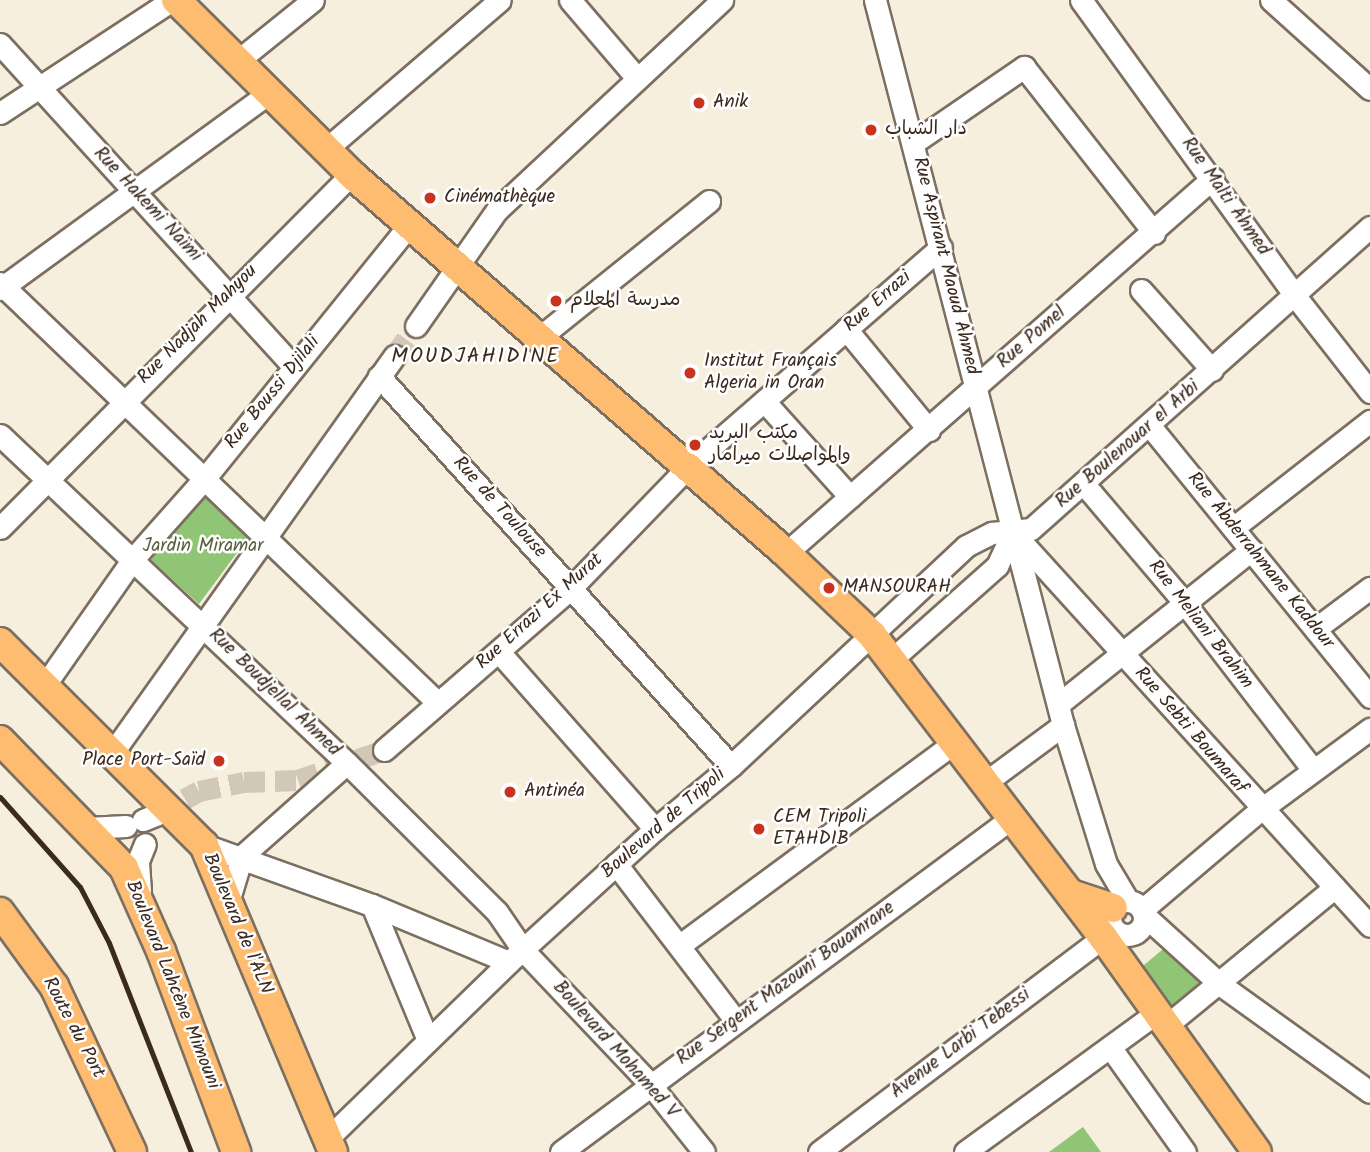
<!DOCTYPE html>
<html>
<head>
<meta charset="utf-8">
<style>
	body { margin:0 }
	#map { position:relative; width:1370px; height:1152px; overflow:hidden; background:#f6efdd; font-family:Kalam,"Playpen Sans Arabic",sans-serif }
	div>[style] { position:absolute }
	.green>* { inset:0; background:#90c576 }
	.minor-tunnel>* { height:21px; margin-top:-10.5px; transform-origin:0; background:repeating-linear-gradient(90deg,#d1c8b7 0 21px,transparent 0 31px) }
	.roads { filter:drop-shadow(2px 0 #7c6f61) drop-shadow(-2px 0 #7c6f61) drop-shadow(0 2px #7c6f61) drop-shadow(0 -2px #7c6f61) }
	.minor>* { height:21px; margin:-10.5px; padding:0 10.5px; transform-origin:10.5px; border-radius:10.5px; background:#fff }
	.minor>.ring { margin:-10.5px; padding:0; box-sizing:content-box; background:none; border:21px solid #fff; border-radius:50% }
	.major>* { height:28px; margin:-14px; padding:0 14px; transform-origin:14px; border-radius:14px; background:#fdbc70 }
	.rail>* { height:5px; margin:-2.5px; padding:0 2.5px; transform-origin:2.5px; border-radius:2.5px; background:#3b2a1e }
	.dots>* { width:19px; height:19px; translate:-50% -50%; box-sizing:border-box; border:4px solid #fff; border-radius:50% }
	span { translate:-50% -50%; white-space:nowrap; text-align:center; line-height:1.15; -webkit-text-stroke:5px #fff; paint-order:stroke }
	.poi-label { font-size:19px; color:#3b2a1e }
	.left { translate:0 -50%; text-align:left }
	.right { translate:-100% -50%; text-align:right }
	.street-label { font-size:19px; color:#3b2a1e }
	.park-label { font-size:19px; color:#59603d }
	.neighbourhood-label { font-size:21px; color:#3b2a1e; letter-spacing:2px }
</style>
</head>
<body>
<div id="map">
	<div class="green">
		<div style="clip-path:polygon(205px 496px,248px 538px,199px 604px,151px 560px)"></div>
		<div style="clip-path:polygon(1168px 945px,1209px 984px,1171px 1016px,1138px 970px)"></div>
		<div style="clip-path:polygon(1083px 1127px,1101px 1152px,1049px 1152px)"></div>
	</div>
	<div class="minor-tunnel">
		<div style="left:394px;top:356px;width:37px;rotate:-54deg"></div>
		<div style="left:158px;top:814px;width:47px;rotate:-29.3deg"></div>
		<div style="left:199px;top:791px;width:46px;rotate:-11.3deg"></div>
		<div style="left:244px;top:782px;width:54px;rotate:-2.1deg"></div>
		<div style="left:298px;top:780px;width:91px;rotate:-19.2deg"></div>
	</div>
	<div class="roads">
		<div class="minor">
			<div style="left:570px;top:0;width:101px;rotate:49.4deg"></div>
			<div style="left:875px;top:0;width:749px;rotate:75.46deg"></div>
			<div style="left:1063px;top:725px;width:145px;rotate:72.8deg"></div>
			<div style="left:1106px;top:864px;width:43px;rotate:59.3deg"></div>
			<div style="left:1081px;top:0;width:365px;rotate:54.1deg"></div>
			<div style="left:1295px;top:296px;width:122px;rotate:52deg"></div>
			<div style="left:1271px;top:0;width:133px;rotate:42deg"></div>
			<div style="left:0;top:44px;width:437px;rotate:47.7deg"></div>
			<div style="left:235px;top:63px;width:100px;rotate:-38.9deg"></div>
			<div style="left:0;top:113px;width:206px;rotate:-33.3deg"></div>
			<div style="left:913px;top:143px;width:135px;rotate:-34.4deg"></div>
			<div style="left:1024px;top:67px;width:211px;rotate:51.9deg"></div>
			<div style="left:325px;top:150px;width:230px;rotate:-40.6deg"></div>
			<div style="left:0;top:283px;width:605px;rotate:43.8deg"></div>
			<div style="left:0;top:289px;width:329px;rotate:-36.1deg"></div>
			<div style="left:1141px;top:290px;width:107px;rotate:48.4deg"></div>
			<div style="left:416px;top:326px;width:141px;rotate:-55.1deg"></div>
			<div style="left:497px;top:210px;width:308px;rotate:-43deg"></div>
			<div style="left:846px;top:329px;width:131px;rotate:50.6deg"></div>
			<div style="left:540px;top:337px;width:217px;rotate:-38.8deg"></div>
			<div style="left:379px;top:376px;width:525px;rotate:47.93deg"></div>
			<div style="left:764px;top:401px;width:129px;rotate:48.1deg"></div>
			<div style="left:1150px;top:426px;width:349px;rotate:50.9deg"></div>
			<div style="left:0;top:435px;width:477px;rotate:43.4deg"></div>
			<div style="left:347px;top:763px;width:211px;rotate:44.8deg"></div>
			<div style="left:497px;top:912px;width:46px;rotate:55.6deg"></div>
			<div style="left:523px;top:950px;width:183px;rotate:46.5deg"></div>
			<div style="left:649px;top:1083px;width:88px;rotate:51.4deg"></div>
			<div style="left:1083px;top:483px;width:155px;rotate:49.7deg"></div>
			<div style="left:1183px;top:601px;width:213px;rotate:52.4deg"></div>
			<div style="left:0;top:528px;width:499px;rotate:-45.2deg"></div>
			<div style="left:1233px;top:528px;width:174px;rotate:-38deg"></div>
			<div style="left:1017px;top:537px;width:525px;rotate:47.78deg"></div>
			<div style="left:786px;top:553px;width:568px;rotate:-41.29deg"></div>
			<div style="left:1315px;top:629px;width:69px;rotate:-36.7deg"></div>
			<div style="left:499px;top:652px;width:236px;rotate:48.6deg"></div>
			<div style="left:891px;top:660px;width:142px;rotate:-41.6deg"></div>
			<div style="left:997px;top:566px;width:38px;rotate:-65deg"></div>
			<div style="left:44px;top:686px;width:155px;rotate:-55deg"></div>
			<div style="left:133px;top:559px;width:108px;rotate:-48.4deg"></div>
			<div style="left:205px;top:478px;width:325px;rotate:-51.1deg"></div>
			<div style="left:1060px;top:703px;width:245px;rotate:-38.7deg"></div>
			<div style="left:384px;top:750px;width:249px;rotate:-40.9deg"></div>
			<div style="left:572px;top:587px;width:167px;rotate:-46deg"></div>
			<div style="left:688px;top:467px;width:335px;rotate:-41deg"></div>
			<div style="left:113px;top:752px;width:486px;rotate:-54.6deg"></div>
			<div style="left:986px;top:782px;width:96px;rotate:-36.5deg"></div>
			<div style="left:143px;top:820px;width:16px;rotate:-22deg"></div>
			<div style="left:87px;top:828px;width:39px;rotate:-3deg"></div>
			<div style="left:204px;top:845px;width:178px;rotate:19.7deg"></div>
			<div style="left:372px;top:905px;width:148px;rotate:22.6deg"></div>
			<div style="left:616px;top:864px;width:198px;rotate:52.6deg"></div>
			<div style="left:140px;top:891px;width:30px;rotate:-94deg"></div>
			<div style="left:138px;top:861px;width:18px;rotate:-68deg"></div>
			<div style="left:229px;top:899px;width:45px;rotate:-73.2deg"></div>
			<div style="left:242px;top:856px;width:140px;rotate:-41.5deg"></div>
			<div class="ring" style="left:1110px;top:901px;width:13px;height:13px"></div>
			<div style="left:372px;top:905px;width:144px;rotate:67.5deg"></div>
			<div style="left:1142px;top:910px;width:155px;rotate:-40.3deg"></div>
			<div style="left:1260px;top:810px;width:137px;rotate:-36.4deg"></div>
			<div style="left:1144px;top:915px;width:104px;rotate:42.3deg"></div>
			<div style="left:1221px;top:985px;width:183px;rotate:35.7deg"></div>
			<div style="left:680px;top:945px;width:342px;rotate:-36.4deg"></div>
			<div style="left:1167px;top:1025px;width:217px;rotate:-39.4deg"></div>
			<div style="left:1110px;top:1047px;width:129px;rotate:54.5deg"></div>
			<div style="left:327px;top:1139px;width:254px;rotate:-44.2deg"></div>
			<div style="left:509px;top:962px;width:197px;rotate:-42.3deg"></div>
			<div style="left:655px;top:829px;width:99px;rotate:-39.7deg"></div>
			<div style="left:731px;top:766px;width:322px;rotate:-43.1deg"></div>
			<div style="left:966px;top:546px;width:29px;rotate:-27deg"></div>
			<div style="left:992px;top:533px;width:39px;rotate:-6deg"></div>
			<div style="left:1031px;top:529px;width:454px;rotate:-41.7deg"></div>
			<div style="left:561px;top:1152px;width:563px;rotate:-36.54deg"></div>
			<div style="left:819px;top:1152px;width:356px;rotate:-37.1deg"></div>
			<div style="left:965px;top:1152px;width:238px;rotate:-36deg"></div>
		</div>
		<div class="major">
			<div style="left:176px;top:0;width:247px;rotate:44.8deg"></div>
			<div style="left:351px;top:174px;width:577px;rotate:41.06deg"></div>
			<div style="left:786px;top:553px;width:119px;rotate:43.6deg"></div>
			<div style="left:872px;top:635px;width:380px;rotate:52.6deg"></div>
			<div style="left:1103px;top:937px;width:264px;rotate:54.4deg"></div>
			<div style="left:0;top:642px;width:288px;rotate:44.9deg"></div>
			<div style="left:204px;top:845px;width:333px;rotate:67.2deg"></div>
			<div style="left:0;top:740px;width:178px;rotate:45.9deg"></div>
			<div style="left:124px;top:868px;width:91px;rotate:66deg"></div>
			<div style="left:161px;top:951px;width:215px;rotate:69.5deg"></div>
			<div style="left:1071px;top:894px;width:44px;rotate:18.4deg"></div>
			<div style="left:0;top:912px;width:92px;rotate:53.9deg"></div>
			<div style="left:54px;top:986px;width:183px;rotate:64.8deg"></div>
		</div>
	</div>
	<div class="rail">
		<div style="left:0;top:797px;width:120px;rotate:48.4deg"></div>
		<div style="left:80px;top:887px;width:63px;rotate:62.6deg"></div>
		<div style="left:109px;top:943px;width:225px;rotate:68.6deg"></div>
	</div>
	<div class="dots">
		<div style="left:699px;top:103px;background:#c8321e"></div>
		<div style="left:871px;top:130px;background:#c8321e"></div>
		<div style="left:430px;top:198px;background:#c8321e"></div>
		<div style="left:556px;top:301px;background:#c8321e"></div>
		<div style="left:690px;top:373px;background:#c8321e"></div>
		<div style="left:695px;top:445px;background:#c8321e"></div>
		<div style="left:829px;top:588px;background:#c8321e"></div>
		<div style="left:219px;top:761px;background:#c8321e"></div>
		<div style="left:510px;top:792px;background:#c8321e"></div>
		<div style="left:759px;top:829px;background:#c8321e"></div>
	</div>
	<div class="poi-label">
		<span class="left" style="left:713px;top:103px">Anik</span>
		<span class="left" style="left:885px;top:130px">دار الشباب</span>
		<span class="left" style="left:444px;top:198px">Cinémathèque</span>
		<span class="left" style="left:570px;top:301px">مدرسة المعلام</span>
		<span class="left" style="left:704px;top:373px">Institut Français<br>Algeria in Oran</span>
		<span class="left" style="left:709px;top:445px">مكتب البريد<br>والمواصلات ميرامار</span>
		<span class="left" style="left:843px;top:588px">MANSOURAH</span>
		<span class="right" style="left:205px;top:761px">Place Port-Saïd</span>
		<span class="left" style="left:524px;top:792px">Antinéa</span>
		<span class="left" style="left:773px;top:829px">CEM Tripoli<br>ETAHDIB</span>
	</div>
	<div class="street-label">
		<span style="left:1225px;top:197px;rotate:55deg">Rue Malti Ahmed</span>
		<span style="left:147px;top:205px;rotate:47deg">Rue Hakemi Naïmi</span>
		<span style="left:945px;top:266px;rotate:76deg">Rue Aspirant Maoud Ahmed</span>
		<span style="left:878px;top:302px;rotate:-41deg">Rue Errazi</span>
		<span style="left:198px;top:325px;rotate:-45deg">Rue Nadjah Mahyou</span>
		<span style="left:1032px;top:338px;rotate:-41deg">Rue Pomel</span>
		<span style="left:273px;top:393px;rotate:-51deg">Rue Boussi Djilali</span>
		<span style="left:1128px;top:445px;rotate:-41deg">Rue Boulenouar el Arbi</span>
		<span style="left:499px;top:508px;rotate:48deg">Rue de Toulouse</span>
		<span style="left:1260px;top:561px;rotate:51deg">Rue Abderrahmane Kaddour</span>
		<span style="left:540px;top:612px;rotate:-42deg">Rue Errazi Ex Murat</span>
		<span style="left:1200px;top:625px;rotate:52deg">Rue Meliani Brahim</span>
		<span style="left:274px;top:693px;rotate:44deg">Rue Boudjellal Ahmed</span>
		<span style="left:1190px;top:731px;rotate:49deg">Rue Sebti Boumaraf</span>
		<span style="left:664px;top:824px;rotate:-41deg">Boulevard de Tripoli</span>
		<span style="left:237px;top:924px;rotate:67deg">Boulevard de l'ALN</span>
		<span style="left:786px;top:984px;rotate:-36deg">Rue Sergent Mazouni Bouamrane</span>
		<span style="left:172px;top:985px;rotate:68deg">Boulevard Lahcène Mimouni</span>
		<span style="left:73px;top:1028px;rotate:62deg">Route du Port</span>
		<span style="left:961px;top:1044px;rotate:-37deg">Avenue Larbi Tebessi</span>
		<span style="left:615px;top:1050px;rotate:48deg">Boulevard Mohamed V</span>
	</div>
	<div class="park-label">
		<span style="left:203px;top:547px">Jardin Miramar</span>
	</div>
	<div class="neighbourhood-label">
		<span style="left:476px;top:357px">MOUDJAHIDINE</span>
	</div>
</div>
</body>
</html>
